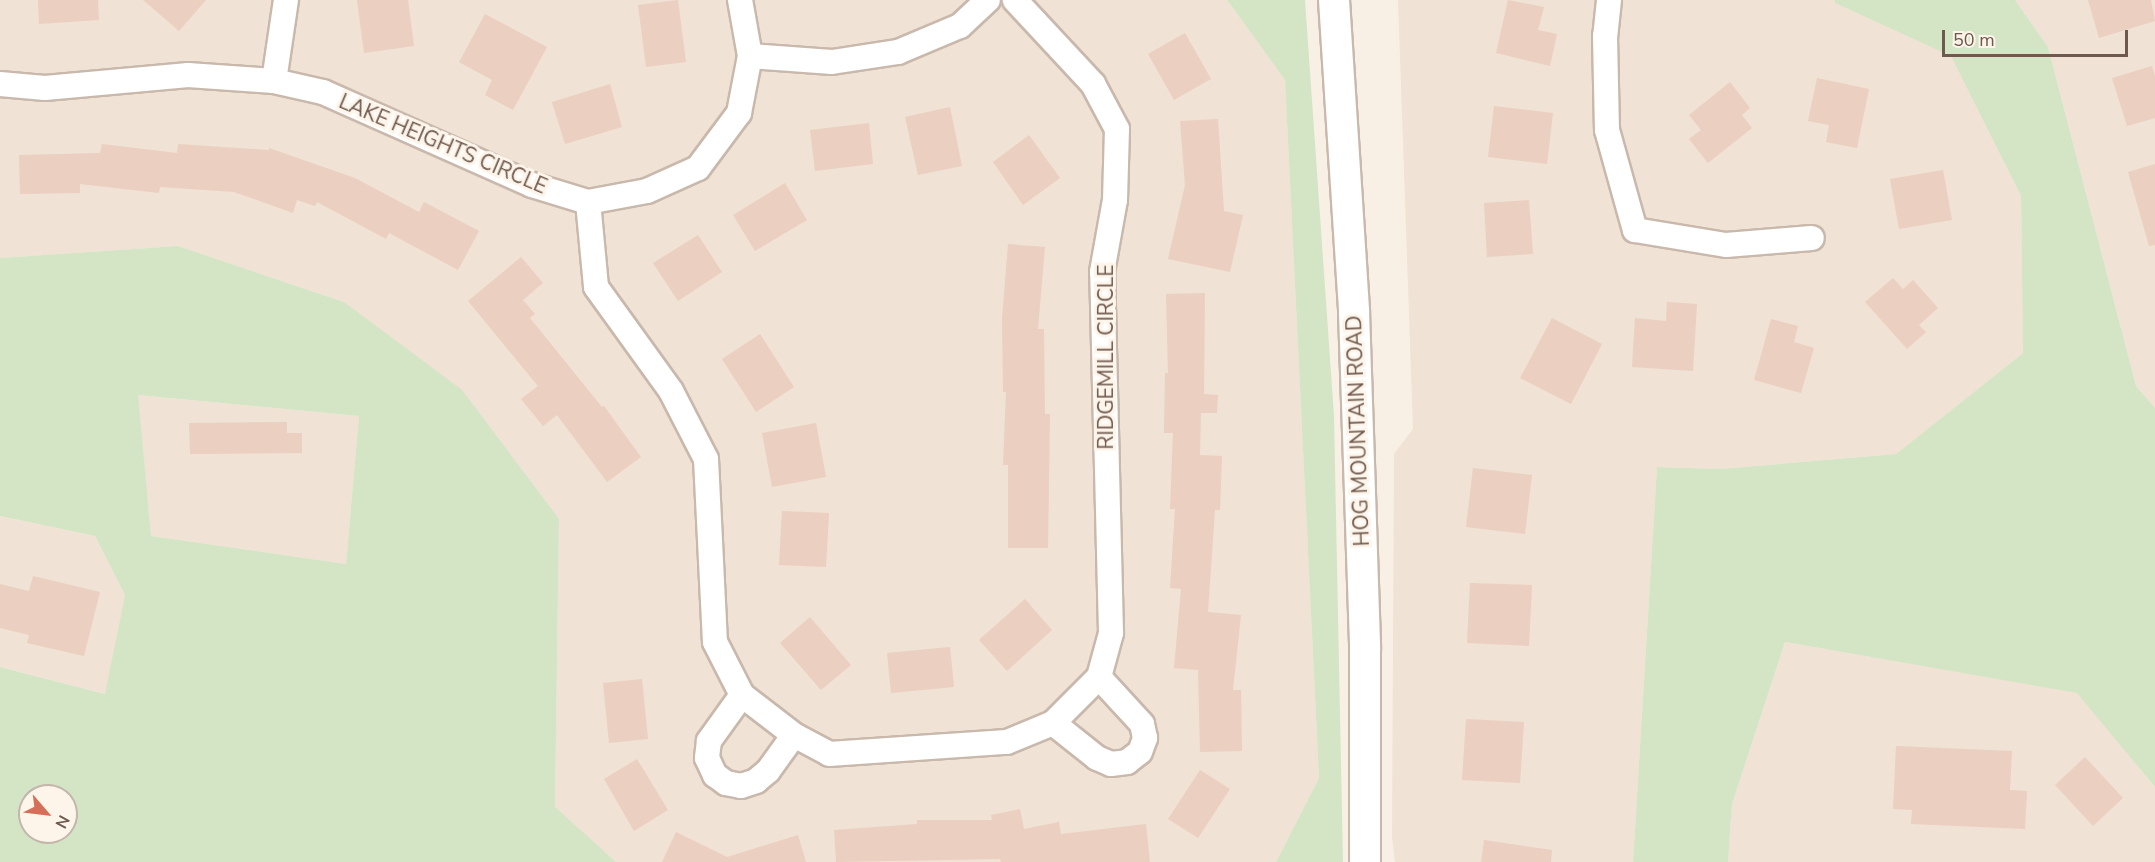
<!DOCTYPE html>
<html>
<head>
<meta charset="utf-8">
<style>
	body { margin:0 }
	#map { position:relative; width:2155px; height:862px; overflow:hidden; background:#f9f0e5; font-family:"Nunito Sans",sans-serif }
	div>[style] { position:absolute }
	.residential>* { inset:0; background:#f0e2d4 }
	.green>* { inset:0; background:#d3e5c5 }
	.building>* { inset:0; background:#ebcfc0 }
	.roads { filter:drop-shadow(2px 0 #c9b8ac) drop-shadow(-2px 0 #c9b8ac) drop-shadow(0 2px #c9b8ac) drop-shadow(0 -2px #c9b8ac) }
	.minor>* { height:24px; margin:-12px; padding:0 12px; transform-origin:12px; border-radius:12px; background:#fff }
	.tertiary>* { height:30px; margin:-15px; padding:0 15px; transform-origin:15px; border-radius:15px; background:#fff }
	span { translate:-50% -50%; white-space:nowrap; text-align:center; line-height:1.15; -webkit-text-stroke:6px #fdf5ea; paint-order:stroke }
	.street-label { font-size:21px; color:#6f584d }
	.north { position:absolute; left:18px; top:784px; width:60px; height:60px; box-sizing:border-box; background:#fdf5ea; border:2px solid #c4b6ab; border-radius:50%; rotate:118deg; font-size:16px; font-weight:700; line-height:24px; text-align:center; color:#6f584d }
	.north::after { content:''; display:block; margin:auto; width:21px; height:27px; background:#d56f58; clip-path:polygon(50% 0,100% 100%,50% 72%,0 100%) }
	.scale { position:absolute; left:1942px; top:30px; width:186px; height:27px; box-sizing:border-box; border:3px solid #6f584d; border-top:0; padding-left:8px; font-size:18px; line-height:21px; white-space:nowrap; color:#6f584d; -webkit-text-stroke:4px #fdf5ea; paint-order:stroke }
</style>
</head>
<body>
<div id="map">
	<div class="residential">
		<div style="clip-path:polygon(0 0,1227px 0,1285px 80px,1319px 778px,1276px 862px,616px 862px,555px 808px,559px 519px,344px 302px,178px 246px,0 258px)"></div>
		<div style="clip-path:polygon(1398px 0,1835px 0,1835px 3px,1951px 55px,2021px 196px,2023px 353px,1896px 454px,1720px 469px,1657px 467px,1633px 862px,1395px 862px,1392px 837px,1394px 454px,1413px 429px)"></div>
		<div style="clip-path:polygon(2015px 0,2155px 0,2155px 408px,2136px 386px,2048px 47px)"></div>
		<div style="clip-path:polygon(137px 395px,359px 416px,346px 564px,151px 536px)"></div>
		<div style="clip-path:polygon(0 516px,95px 536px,125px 595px,106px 694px,0 667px)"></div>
		<div style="clip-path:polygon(1785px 642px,2078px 693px,2155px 787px,2155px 862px,1728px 862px,1732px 804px)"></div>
	</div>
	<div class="green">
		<div style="clip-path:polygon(1227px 0,1305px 0,1334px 416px,1343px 862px,1276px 862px,1319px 778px,1285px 80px)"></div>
		<div style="clip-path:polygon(1835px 0,2015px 0,2048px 47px,2136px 386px,2155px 408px,2155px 787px,2077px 693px,1785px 642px,1732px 804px,1728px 862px,1633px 862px,1657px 467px,1720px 469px,1896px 454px,2023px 353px,2021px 196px,1951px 56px,1835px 3px)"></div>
		<div style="clip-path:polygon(evenodd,178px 246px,344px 302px,462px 390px,559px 519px,555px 807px,616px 862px,0 862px,0 667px,105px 694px,125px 595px,95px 536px,0 516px,0 258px,178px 246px,138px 395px,359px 416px,346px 564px,151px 536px,138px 395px,178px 246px,30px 796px,66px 796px,66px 832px,30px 832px,30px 796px)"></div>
	</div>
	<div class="building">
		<div style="clip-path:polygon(38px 0,98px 0,99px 20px,39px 24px)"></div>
		<div style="clip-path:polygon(143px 0,206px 0,179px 31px)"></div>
		<div style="clip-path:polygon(357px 0,408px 0,414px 46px,364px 53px)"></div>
		<div style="clip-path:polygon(678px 0,686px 62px,646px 67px,638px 5px)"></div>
		<div style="clip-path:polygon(1508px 0,1544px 7px,1538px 30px,1557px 34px,1550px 66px,1496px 53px)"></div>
		<div style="clip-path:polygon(2088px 0,2151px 0,2155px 21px,2099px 38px)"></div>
		<div style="clip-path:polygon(485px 14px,547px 47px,513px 110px,485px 95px,492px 80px,459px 62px)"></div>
		<div style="clip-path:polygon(1185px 33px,1211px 79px,1174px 100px,1148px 54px)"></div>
		<div style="clip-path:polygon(2152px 66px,2155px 76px,2155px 118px,2127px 126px,2112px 78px)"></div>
		<div style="clip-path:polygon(1817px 78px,1869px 89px,1857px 148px,1826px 142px,1829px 125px,1808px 121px)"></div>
		<div style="clip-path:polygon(1730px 82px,1750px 108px,1742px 115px,1752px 128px,1708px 163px,1689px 139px,1701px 130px,1689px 115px)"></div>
		<div style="clip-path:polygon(610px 84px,622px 127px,565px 144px,552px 102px)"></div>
		<div style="clip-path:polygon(1494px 106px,1553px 113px,1547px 164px,1488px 157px)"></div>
		<div style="clip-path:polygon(950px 107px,962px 166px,918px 175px,905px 117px)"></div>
		<div style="clip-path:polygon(1218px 119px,1224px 211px,1243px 215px,1230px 272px,1168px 259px,1185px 185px,1180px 121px)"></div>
		<div style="clip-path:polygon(869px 123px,873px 164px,815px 171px,810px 130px)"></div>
		<div style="clip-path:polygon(1029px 135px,1060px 178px,1023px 205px,993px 162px)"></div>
		<div style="clip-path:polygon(102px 144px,177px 153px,178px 144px,269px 150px,269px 148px,355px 178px,419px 212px,424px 202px,479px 231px,458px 270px,389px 233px,386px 239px,317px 202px,315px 206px,297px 200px,293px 213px,234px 192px,160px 187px,159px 193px,80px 184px,80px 193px,20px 194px,19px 155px,100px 153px)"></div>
		<div style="clip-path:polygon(2155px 164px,2155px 245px,2149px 246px,2128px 172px)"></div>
		<div style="clip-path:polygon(1943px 170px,1952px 220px,1899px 229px,1890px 179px)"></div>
		<div style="clip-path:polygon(785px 183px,807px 220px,755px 251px,733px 215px)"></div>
		<div style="clip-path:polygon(1529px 200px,1533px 254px,1487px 257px,1484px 203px)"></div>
		<div style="clip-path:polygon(698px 235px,722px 272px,678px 301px,653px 263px)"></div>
		<div style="clip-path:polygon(1008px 244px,1045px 247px,1038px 329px,1044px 329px,1045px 414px,1050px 414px,1048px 548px,1008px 548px,1008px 465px,1003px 465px,1006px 392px,1003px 392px,1002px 319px)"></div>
		<div style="clip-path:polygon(521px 257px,543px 283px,523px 300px,535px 314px,530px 318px,602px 407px,604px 406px,641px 457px,607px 482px,557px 415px,543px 426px,521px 399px,538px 386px,468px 301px)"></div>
		<div style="clip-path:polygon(1893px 278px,1903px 289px,1913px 280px,1938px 308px,1919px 325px,1926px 332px,1907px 349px,1865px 302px)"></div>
		<div style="clip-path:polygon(1205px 293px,1204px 394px,1218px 395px,1217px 413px,1201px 413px,1200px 455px,1222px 456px,1220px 510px,1215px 510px,1208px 612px,1241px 615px,1233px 690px,1241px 690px,1242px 751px,1200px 752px,1198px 670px,1174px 668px,1181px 589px,1170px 588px,1175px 509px,1170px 509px,1173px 433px,1164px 433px,1165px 373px,1168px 373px,1166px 294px)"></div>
		<div style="clip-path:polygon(1667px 302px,1697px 304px,1693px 371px,1632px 367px,1635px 318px,1666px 321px)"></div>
		<div style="clip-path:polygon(1552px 318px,1602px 344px,1571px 404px,1520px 378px)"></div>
		<div style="clip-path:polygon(1771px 319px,1798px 326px,1794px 342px,1814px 348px,1801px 393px,1754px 380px)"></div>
		<div style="clip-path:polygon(760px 334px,794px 387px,756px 412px,722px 359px)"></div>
		<div style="clip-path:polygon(287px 422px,287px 433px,302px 433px,302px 453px,190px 454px,189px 423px)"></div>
		<div style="clip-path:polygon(816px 423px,826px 477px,772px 487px,762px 433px)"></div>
		<div style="clip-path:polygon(1473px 468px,1532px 475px,1525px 534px,1466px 527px)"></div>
		<div style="clip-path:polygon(782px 511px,829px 513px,826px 567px,779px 565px)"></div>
		<div style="clip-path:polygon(33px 576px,100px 592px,84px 656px,27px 643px,29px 635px,0 628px,0 584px,29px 591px)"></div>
		<div style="clip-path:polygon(1470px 583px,1532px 585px,1529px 646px,1467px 643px)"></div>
		<div style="clip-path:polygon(1025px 599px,1052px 630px,1007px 671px,979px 640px)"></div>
		<div style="clip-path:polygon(810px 617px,851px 665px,821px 690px,780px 643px)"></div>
		<div style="clip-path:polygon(950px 647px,954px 687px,891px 693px,887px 653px)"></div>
		<div style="clip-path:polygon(642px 679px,648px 739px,609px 743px,603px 683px)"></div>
		<div style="clip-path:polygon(1466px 719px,1524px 722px,1520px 783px,1462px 780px)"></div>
		<div style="clip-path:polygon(1896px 746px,2012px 751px,2010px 790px,2027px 791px,2025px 829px,1911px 824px,1912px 810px,1893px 809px)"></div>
		<div style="clip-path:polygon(2085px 757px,2123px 798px,2093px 826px,2055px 785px)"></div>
		<div style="clip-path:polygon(637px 759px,668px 810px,634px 831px,604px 779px)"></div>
		<div style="clip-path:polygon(1200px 770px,1230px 789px,1198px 838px,1168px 819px)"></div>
		<div style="clip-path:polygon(1020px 809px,1024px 829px,1059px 822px,1061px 834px,1146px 824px,1150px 862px,1001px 862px,1000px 859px,836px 862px,834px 830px,917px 824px,917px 820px,992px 820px,991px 815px)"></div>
		<div style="clip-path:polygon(676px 832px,727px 857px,798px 835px,806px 862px,662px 862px)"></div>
		<div style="clip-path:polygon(1484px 840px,1552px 850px,1551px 862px,1481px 862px)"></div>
	</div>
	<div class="roads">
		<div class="minor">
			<div style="left:1609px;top:0;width:36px;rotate:96deg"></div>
			<div style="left:1605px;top:36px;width:94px;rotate:88.8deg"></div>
			<div style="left:1607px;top:130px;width:104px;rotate:74.4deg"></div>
			<div style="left:1635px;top:230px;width:92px;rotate:9.4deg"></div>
			<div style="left:1726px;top:245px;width:86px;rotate:-4.7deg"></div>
			<div style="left:750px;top:56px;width:82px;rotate:4.2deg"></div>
			<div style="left:832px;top:62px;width:67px;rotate:-8.6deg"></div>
			<div style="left:898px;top:52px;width:67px;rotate:-22.8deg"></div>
			<div style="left:960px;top:26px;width:38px;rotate:-43deg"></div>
			<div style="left:274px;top:81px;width:82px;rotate:-81.6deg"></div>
			<div style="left:0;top:84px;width:45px;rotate:5.1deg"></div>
			<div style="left:45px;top:88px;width:144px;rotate:-5.2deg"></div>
			<div style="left:188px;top:75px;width:86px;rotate:4deg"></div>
			<div style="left:274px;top:81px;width:50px;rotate:12.7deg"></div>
			<div style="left:323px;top:92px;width:229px;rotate:24deg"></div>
			<div style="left:532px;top:185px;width:59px;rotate:16.9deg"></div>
			<div style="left:588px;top:202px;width:60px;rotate:-10.6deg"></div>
			<div style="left:647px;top:191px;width:56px;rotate:-24.3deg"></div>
			<div style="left:698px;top:168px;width:69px;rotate:-53.3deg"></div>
			<div style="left:739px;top:113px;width:58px;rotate:-79.1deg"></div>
			<div style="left:750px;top:56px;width:57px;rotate:-100.1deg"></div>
			<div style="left:588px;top:202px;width:85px;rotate:84.6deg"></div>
			<div style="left:596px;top:287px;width:128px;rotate:54.2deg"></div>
			<div style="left:671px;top:391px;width:76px;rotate:62.8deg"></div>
			<div style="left:706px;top:459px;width:183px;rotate:87.2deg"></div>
			<div style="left:715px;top:642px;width:59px;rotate:63deg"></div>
			<div style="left:742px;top:695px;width:66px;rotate:37.6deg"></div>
			<div style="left:794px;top:735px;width:40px;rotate:28deg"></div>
			<div style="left:829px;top:754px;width:178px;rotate:-3.9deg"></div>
			<div style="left:1007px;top:742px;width:50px;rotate:-22.4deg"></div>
			<div style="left:1053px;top:723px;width:65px;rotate:-45deg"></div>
			<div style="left:1099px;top:677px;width:46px;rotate:-74.7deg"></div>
			<div style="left:1111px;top:633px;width:361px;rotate:-91.4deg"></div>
			<div style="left:1102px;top:272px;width:73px;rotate:-79.8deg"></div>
			<div style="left:1115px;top:200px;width:71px;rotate:-88.4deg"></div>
			<div style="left:1117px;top:129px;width:51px;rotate:-118.1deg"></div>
			<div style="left:1093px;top:84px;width:115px;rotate:-132.9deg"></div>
			<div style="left:742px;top:695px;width:57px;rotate:125.7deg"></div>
			<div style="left:709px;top:741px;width:17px;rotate:97deg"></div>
			<div style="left:707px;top:758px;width:19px;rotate:65deg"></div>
			<div style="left:715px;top:775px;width:14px;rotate:36deg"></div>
			<div style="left:726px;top:783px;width:15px;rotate:11deg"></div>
			<div style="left:741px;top:786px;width:16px;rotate:-18deg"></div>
			<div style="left:756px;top:781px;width:16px;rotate:-40deg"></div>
			<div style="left:768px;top:771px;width:44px;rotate:-54.2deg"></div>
			<div style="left:1053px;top:723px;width:56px;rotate:38.5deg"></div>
			<div style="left:1097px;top:758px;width:15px;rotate:23deg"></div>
			<div style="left:1111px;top:764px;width:16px;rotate:-7deg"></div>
			<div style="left:1127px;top:762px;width:16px;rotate:-38deg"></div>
			<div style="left:1140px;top:752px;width:15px;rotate:-70deg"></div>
			<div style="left:1145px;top:738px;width:14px;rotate:-102deg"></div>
			<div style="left:1142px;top:724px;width:64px;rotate:-132.5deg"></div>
		</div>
		<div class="tertiary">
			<div style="left:1334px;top:0;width:313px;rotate:86.3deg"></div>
			<div style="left:1354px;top:312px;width:337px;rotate:88.1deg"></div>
			<div style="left:1365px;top:649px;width:213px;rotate:90deg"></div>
		</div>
	</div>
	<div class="street-label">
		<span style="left:443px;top:144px;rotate:23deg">LAKE HEIGHTS CIRCLE</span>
		<span style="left:1106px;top:357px;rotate:-90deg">RIDGEMILL CIRCLE</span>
		<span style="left:1358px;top:431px;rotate:-92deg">HOG MOUNTAIN ROAD</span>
	</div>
	<div class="north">N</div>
	<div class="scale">50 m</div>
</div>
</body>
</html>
